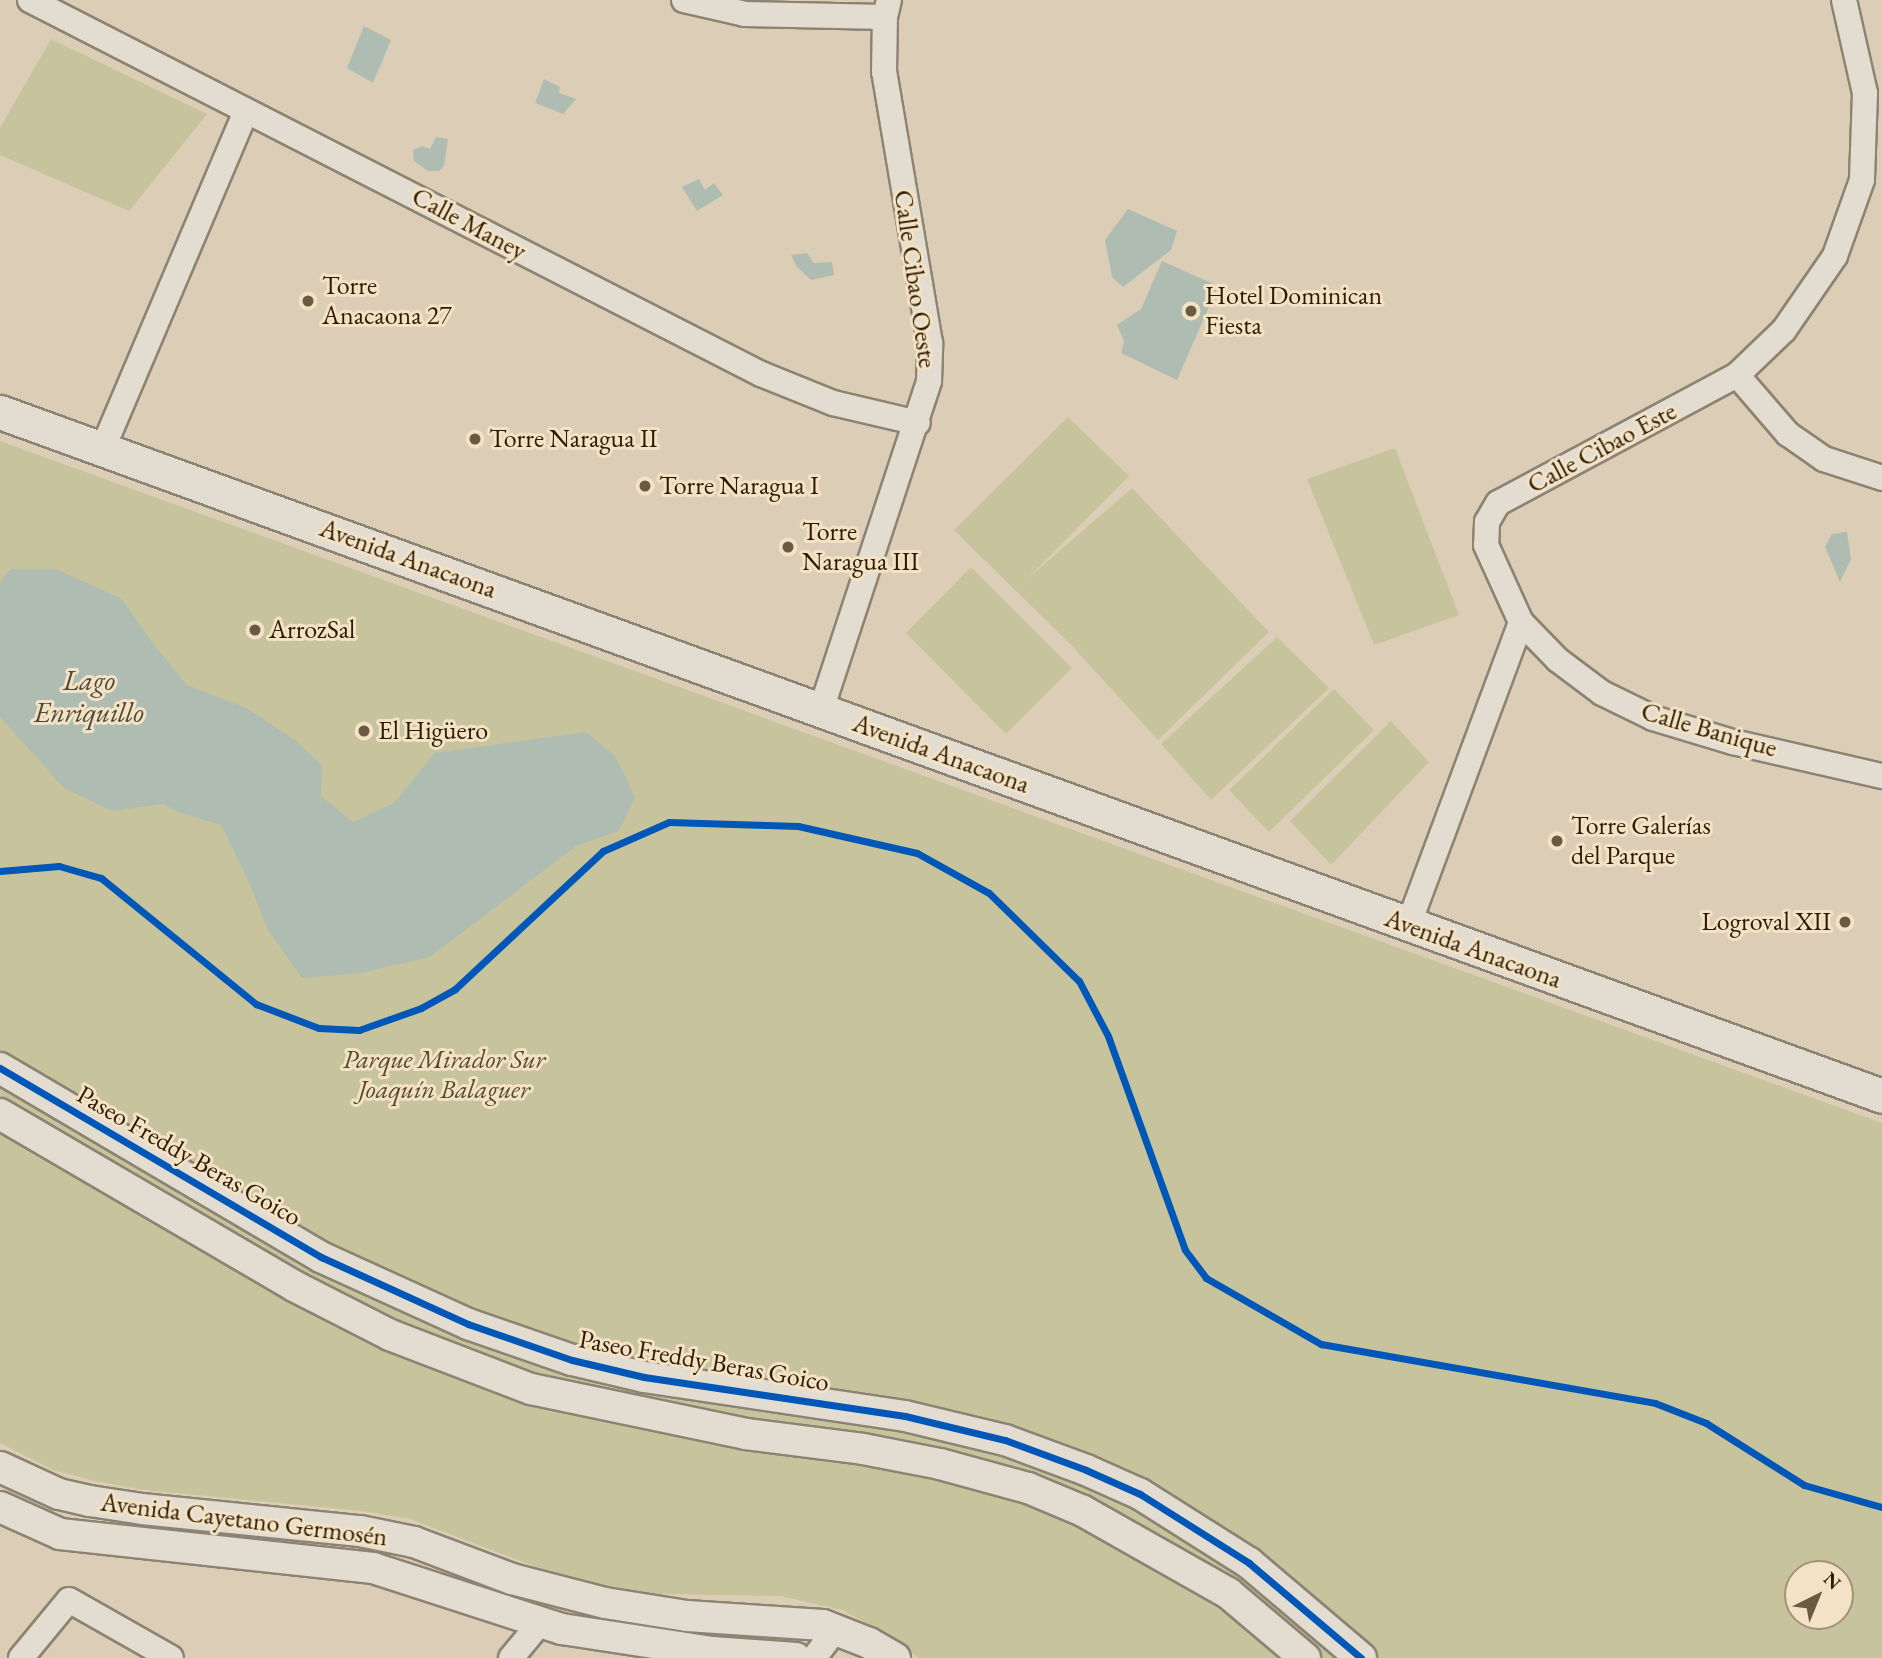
<!DOCTYPE html>
<html>
<head>
<meta charset="utf-8">
<style>
	body { margin:0 }
	#map { position:relative; width:1882px; height:1658px; overflow:hidden; background:#dcceb6; font-family:"EB Garamond",serif }
	div>[style] { position:absolute }
	.green>* { inset:0; background:#c7c49d }
	.water>* { inset:0; background:#afbcb2 }
	.roads { filter:drop-shadow(2px 0 #8d8372) drop-shadow(-2px 0 #8d8372) drop-shadow(0 2px #8d8372) drop-shadow(0 -2px #8d8372) }
	.minor>* { height:24px; margin:-12px; padding:0 12px; transform-origin:12px; border-radius:12px; background:#e3dcd0 }
	.tertiary>* { height:30px; margin:-15px; padding:0 15px; transform-origin:15px; border-radius:15px; background:#e3dcd0 }
	.secondary>* { height:33px; margin:-16.5px; padding:0 16.5px; transform-origin:16.5px; border-radius:16.5px; background:#e3dcd0 }
	.cycleway>* { height:7px; margin:-3.5px; padding:0 3.5px; transform-origin:3.5px; border-radius:3.5px; background:#0057b8 }
	.dots>* { width:19px; height:19px; translate:-50% -50%; box-sizing:border-box; border:4px solid #f3e2c5; border-radius:50% }
	span { translate:-50% -50%; white-space:nowrap; text-align:center; line-height:1.15; -webkit-text-stroke:6px #f3e2c5; paint-order:stroke }
	.street-label { font-size:26px; color:#2c1b02 }
	.poi-label { font-size:26px; color:#2c1b02 }
	.left { translate:0 -50%; text-align:left }
	.right { translate:-100% -50%; text-align:right }
	.park-label { font-size:26px; color:#554b2a; font-style:italic }
	.water-label { font-size:28px; color:#4e4937; font-style:italic }
	.north { position:absolute; left:1784px; top:1560px; width:70px; height:70px; box-sizing:border-box; background:#f3e2c5; border:2px solid #a39277; border-radius:50%; rotate:43deg; font-size:19px; font-weight:700; line-height:28px; text-align:center; color:#2c1b02 }
	.north::after { content:''; display:block; margin:auto; width:24px; height:32px; background:#6a5a41; clip-path:polygon(50% 0,100% 100%,50% 72%,0 100%) }
</style>
</head>
<body>
<div id="map">
	<div class="green">
		<div style="clip-path:polygon(51px 39px,207px 114px,129px 211px,0 155px,0 128px)"></div>
		<div style="clip-path:polygon(1068px 417px,1129px 476px,1027px 579px,1132px 488px,1269px 632px,1158px 740px,1071px 645px,954px 530px)"></div>
		<div style="clip-path:polygon(evenodd,0 441px,1882px 1123px,1882px 1658px,919px 1658px,874px 1627px,842px 1610px,781px 1596px,658px 1594px,607px 1586px,560px 1576px,410px 1519px,362px 1511px,144px 1490px,94px 1481px,53px 1470px,0 1443px,0 441px,1798px 1574px,1840px 1574px,1840px 1616px,1798px 1616px,1798px 1574px)"></div>
		<div style="clip-path:polygon(1395px 448px,1459px 615px,1374px 645px,1307px 479px)"></div>
		<div style="clip-path:polygon(971px 567px,1072px 668px,1006px 734px,906px 633px)"></div>
		<div style="clip-path:polygon(1277px 637px,1329px 688px,1211px 800px,1161px 744px)"></div>
		<div style="clip-path:polygon(1334px 689px,1374px 730px,1269px 832px,1229px 790px)"></div>
		<div style="clip-path:polygon(1391px 721px,1429px 762px,1331px 865px,1290px 821px)"></div>
	</div>
	<div class="water">
		<div style="clip-path:polygon(364px 26px,391px 40px,373px 83px,347px 68px)"></div>
		<div style="clip-path:polygon(544px 79px,560px 87px,559px 93px,576px 99px,563px 114px,535px 103px)"></div>
		<div style="clip-path:polygon(436px 137px,448px 139px,444px 166px,439px 171px,428px 171px,414px 161px,413px 150px,422px 146px,430px 149px)"></div>
		<div style="clip-path:polygon(699px 179px,705px 190px,714px 183px,723px 195px,697px 211px,682px 187px)"></div>
		<div style="clip-path:polygon(1128px 209px,1177px 231px,1171px 250px,1123px 287px,1112px 277px,1105px 240px)"></div>
		<div style="clip-path:polygon(807px 253px,814px 263px,832px 262px,834px 275px,811px 280px,797px 267px,791px 255px)"></div>
		<div style="clip-path:polygon(1162px 261px,1218px 286px,1177px 380px,1121px 353px,1124px 341px,1117px 325px,1141px 309px)"></div>
		<div style="clip-path:polygon(1847px 532px,1851px 559px,1840px 582px,1825px 547px,1832px 534px)"></div>
		<div style="clip-path:polygon(11px 569px,56px 569px,122px 599px,151px 641px,187px 685px,248px 709px,296px 741px,322px 765px,321px 796px,353px 822px,394px 803px,435px 753px,586px 732px,615px 756px,635px 797px,619px 831px,576px 846px,430px 957px,361px 973px,302px 978px,268px 930px,248px 880px,221px 825px,181px 813px,163px 804px,112px 811px,64px 788px,0 717px,0 582px)"></div>
	</div>
	<div class="roads">
		<div class="minor">
			<div style="left:30px;top:0;width:821px;rotate:27.1deg"></div>
			<div style="left:761px;top:374px;width:78px;rotate:21.9deg"></div>
			<div style="left:833px;top:403px;width:87px;rotate:13.2deg"></div>
			<div style="left:684px;top:0;width:63px;rotate:12.9deg"></div>
			<div style="left:745px;top:14px;width:140px;rotate:1.2deg"></div>
			<div style="left:1844px;top:0;width:95px;rotate:77.3deg"></div>
			<div style="left:1865px;top:93px;width:87px;rotate:92deg"></div>
			<div style="left:1862px;top:180px;width:81px;rotate:109.6deg"></div>
			<div style="left:1835px;top:256px;width:90px;rotate:124.6deg"></div>
			<div style="left:1784px;top:330px;width:65px;rotate:136.2deg"></div>
			<div style="left:1737px;top:375px;width:271px;rotate:151.8deg"></div>
			<div style="left:1498px;top:503px;width:22px;rotate:120deg"></div>
			<div style="left:1487px;top:522px;width:23px;rotate:92deg"></div>
			<div style="left:1486px;top:545px;width:85px;rotate:65.6deg"></div>
			<div style="left:1521px;top:622px;width:53px;rotate:45.8deg"></div>
			<div style="left:1558px;top:660px;width:55px;rotate:36.9deg"></div>
			<div style="left:1602px;top:693px;width:57px;rotate:26.1deg"></div>
			<div style="left:1653px;top:718px;width:84px;rotate:16.7deg"></div>
			<div style="left:1733px;top:742px;width:153px;rotate:12.9deg"></div>
			<div style="left:1737px;top:375px;width:78px;rotate:49.2deg"></div>
			<div style="left:1788px;top:434px;width:44px;rotate:34.8deg"></div>
			<div style="left:1824px;top:459px;width:61px;rotate:18.1deg"></div>
			<div style="left:103px;top:448px;width:366px;rotate:-67deg"></div>
			<div style="left:821px;top:710px;width:346px;rotate:-71.8deg"></div>
			<div style="left:929px;top:381px;width:38px;rotate:-88deg"></div>
			<div style="left:930px;top:343px;width:275px;rotate:-99.6deg"></div>
			<div style="left:884px;top:72px;width:55px;rotate:-89deg"></div>
			<div style="left:885px;top:17px;width:17px;rotate:-77deg"></div>
			<div style="left:1408px;top:926px;width:324px;rotate:-69.6deg"></div>
			<div style="left:21px;top:1658px;width:75px;rotate:-50.4deg"></div>
			<div style="left:69px;top:1600px;width:117px;rotate:29.6deg"></div>
			<div style="left:511px;top:1658px;width:47px;rotate:-50.2deg"></div>
			<div style="left:814px;top:1658px;width:36px;rotate:-53deg"></div>
		</div>
		<div class="tertiary">
			<div style="left:0;top:1068px;width:373px;rotate:30.5deg"></div>
			<div style="left:321px;top:1257px;width:162px;rotate:24.5deg"></div>
			<div style="left:468px;top:1324px;width:110px;rotate:19.1deg"></div>
			<div style="left:572px;top:1360px;width:74px;rotate:13.3deg"></div>
			<div style="left:644px;top:1377px;width:264px;rotate:8.5deg"></div>
			<div style="left:905px;top:1416px;width:103px;rotate:13.5deg"></div>
			<div style="left:1005px;top:1440px;width:86px;rotate:20.3deg"></div>
			<div style="left:1086px;top:1470px;width:59px;rotate:24deg"></div>
			<div style="left:1140px;top:1494px;width:129px;rotate:32.3deg"></div>
			<div style="left:1249px;top:1563px;width:147px;rotate:40.3deg"></div>
			<div style="left:0;top:1114px;width:341px;rotate:30.3deg"></div>
			<div style="left:294px;top:1286px;width:108px;rotate:27deg"></div>
			<div style="left:390px;top:1335px;width:151px;rotate:21deg"></div>
			<div style="left:531px;top:1389px;width:220px;rotate:11.8deg"></div>
			<div style="left:746px;top:1434px;width:118px;rotate:7.3deg"></div>
			<div style="left:863px;top:1449px;width:78px;rotate:11deg"></div>
			<div style="left:940px;top:1464px;width:91px;rotate:15.3deg"></div>
			<div style="left:1028px;top:1488px;width:60px;rotate:22.7deg"></div>
			<div style="left:1083px;top:1511px;width:167px;rotate:29.5deg"></div>
			<div style="left:1228px;top:1593px;width:101px;rotate:40.2deg"></div>
			<div style="left:0;top:1467px;width:65px;rotate:24.6deg"></div>
			<div style="left:59px;top:1494px;width:32px;rotate:13deg"></div>
			<div style="left:90px;top:1501px;width:53px;rotate:8.7deg"></div>
			<div style="left:142px;top:1509px;width:219px;rotate:5.8deg"></div>
			<div style="left:360px;top:1531px;width:55px;rotate:11.5deg"></div>
			<div style="left:414px;top:1542px;width:105px;rotate:20.7deg"></div>
			<div style="left:512px;top:1579px;width:96px;rotate:14.5deg"></div>
			<div style="left:605px;top:1603px;width:83px;rotate:9deg"></div>
			<div style="left:687px;top:1616px;width:136px;rotate:3.8deg"></div>
			<div style="left:823px;top:1625px;width:49px;rotate:21.4deg"></div>
			<div style="left:869px;top:1643px;width:30px;rotate:30deg"></div>
			<div style="left:0;top:1507px;width:66px;rotate:24.2deg"></div>
			<div style="left:60px;top:1534px;width:315px;rotate:6.2deg"></div>
			<div style="left:373px;top:1568px;width:199px;rotate:17.9deg"></div>
			<div style="left:562px;top:1629px;width:152px;rotate:8.7deg"></div>
			<div style="left:712px;top:1652px;width:84px;rotate:4.1deg"></div>
		</div>
		<div class="secondary">
			<div style="left:0;top:412px;width:2002px;rotate:19.97deg"></div>
		</div>
	</div>
	<div class="cycleway">
		<div style="left:0;top:871px;width:59px;rotate:-4.8deg"></div>
		<div style="left:59px;top:866px;width:44px;rotate:15.9deg"></div>
		<div style="left:101px;top:878px;width:200px;rotate:39.1deg"></div>
		<div style="left:256px;top:1004px;width:67px;rotate:20.9deg"></div>
		<div style="left:319px;top:1028px;width:40px;rotate:2.9deg"></div>
		<div style="left:359px;top:1030px;width:66px;rotate:-19.5deg"></div>
		<div style="left:421px;top:1008px;width:39px;rotate:-29deg"></div>
		<div style="left:455px;top:989px;width:202px;rotate:-43deg"></div>
		<div style="left:603px;top:851px;width:72px;rotate:-23.7deg"></div>
		<div style="left:669px;top:822px;width:129px;rotate:1.8deg"></div>
		<div style="left:798px;top:826px;width:122px;rotate:12.8deg"></div>
		<div style="left:917px;top:853px;width:82px;rotate:29.1deg"></div>
		<div style="left:989px;top:893px;width:126px;rotate:44.4deg"></div>
		<div style="left:1079px;top:981px;width:62px;rotate:62.2deg"></div>
		<div style="left:1108px;top:1036px;width:227px;rotate:70.2deg"></div>
		<div style="left:1185px;top:1250px;width:35px;rotate:53deg"></div>
		<div style="left:1206px;top:1278px;width:133px;rotate:29.9deg"></div>
		<div style="left:1321px;top:1344px;width:339px;rotate:10deg"></div>
		<div style="left:1655px;top:1403px;width:55px;rotate:21.4deg"></div>
		<div style="left:1706px;top:1423px;width:116px;rotate:32.3deg"></div>
		<div style="left:1804px;top:1485px;width:81px;rotate:15.8deg"></div>
		<div style="left:0;top:1068px;width:373px;rotate:30.5deg"></div>
		<div style="left:321px;top:1257px;width:162px;rotate:24.5deg"></div>
		<div style="left:468px;top:1324px;width:110px;rotate:19.1deg"></div>
		<div style="left:572px;top:1360px;width:74px;rotate:13.3deg"></div>
		<div style="left:644px;top:1377px;width:264px;rotate:8.5deg"></div>
		<div style="left:905px;top:1416px;width:103px;rotate:13.5deg"></div>
		<div style="left:1005px;top:1440px;width:86px;rotate:20.3deg"></div>
		<div style="left:1086px;top:1470px;width:59px;rotate:24deg"></div>
		<div style="left:1140px;top:1494px;width:129px;rotate:32.3deg"></div>
		<div style="left:1249px;top:1563px;width:147px;rotate:40.3deg"></div>
	</div>
	<div class="dots">
		<div style="left:308px;top:301px;background:#6a5a41"></div>
		<div style="left:1191px;top:311px;background:#6a5a41"></div>
		<div style="left:475px;top:439px;background:#6a5a41"></div>
		<div style="left:645px;top:486px;background:#6a5a41"></div>
		<div style="left:788px;top:547px;background:#6a5a41"></div>
		<div style="left:255px;top:630px;background:#6a5a41"></div>
		<div style="left:364px;top:731px;background:#6a5a41"></div>
		<div style="left:1557px;top:841px;background:#6a5a41"></div>
		<div style="left:1845px;top:922px;background:#6a5a41"></div>
	</div>
	<div class="street-label">
		<span style="left:469px;top:224px;rotate:28deg">Calle Maney</span>
		<span style="left:915px;top:279px;rotate:82deg">Calle Cibao Oeste</span>
		<span style="left:1602px;top:448px;rotate:-28deg">Calle Cibao Este</span>
		<span style="left:408px;top:559px;rotate:20deg">Avenida Anacaona</span>
		<span style="left:1709px;top:730px;rotate:16deg">Calle Banique</span>
		<span style="left:941px;top:754px;rotate:20deg">Avenida Anacaona</span>
		<span style="left:1473px;top:949px;rotate:20deg">Avenida Anacaona</span>
		<span style="left:189px;top:1156px;rotate:30deg">Paseo Freddy Beras Goico</span>
		<span style="left:704px;top:1361px;rotate:10deg">Paseo Freddy Beras Goico</span>
		<span style="left:244px;top:1520px;rotate:7deg">Avenida Cayetano Germosén</span>
	</div>
	<div class="poi-label">
		<span class="left" style="left:322px;top:301px">Torre<br>Anacaona 27</span>
		<span class="left" style="left:1205px;top:311px">Hotel Dominican<br>Fiesta</span>
		<span class="left" style="left:489px;top:439px">Torre Naragua II</span>
		<span class="left" style="left:659px;top:486px">Torre Naragua I</span>
		<span class="left" style="left:802px;top:547px">Torre<br>Naragua III</span>
		<span class="left" style="left:269px;top:630px">ArrozSal</span>
		<span class="left" style="left:378px;top:731px">El Higüero</span>
		<span class="left" style="left:1571px;top:841px">Torre Galerías<br>del Parque</span>
		<span class="right" style="left:1831px;top:922px">Logroval XII</span>
	</div>
	<div class="park-label">
		<span style="left:444px;top:1075px">Parque Mirador Sur<br>Joaquín Balaguer</span>
	</div>
	<div class="water-label">
		<span style="left:89px;top:696px">Lago<br>Enriquillo</span>
	</div>
	<div class="north">N</div>
</div>
</body>
</html>
